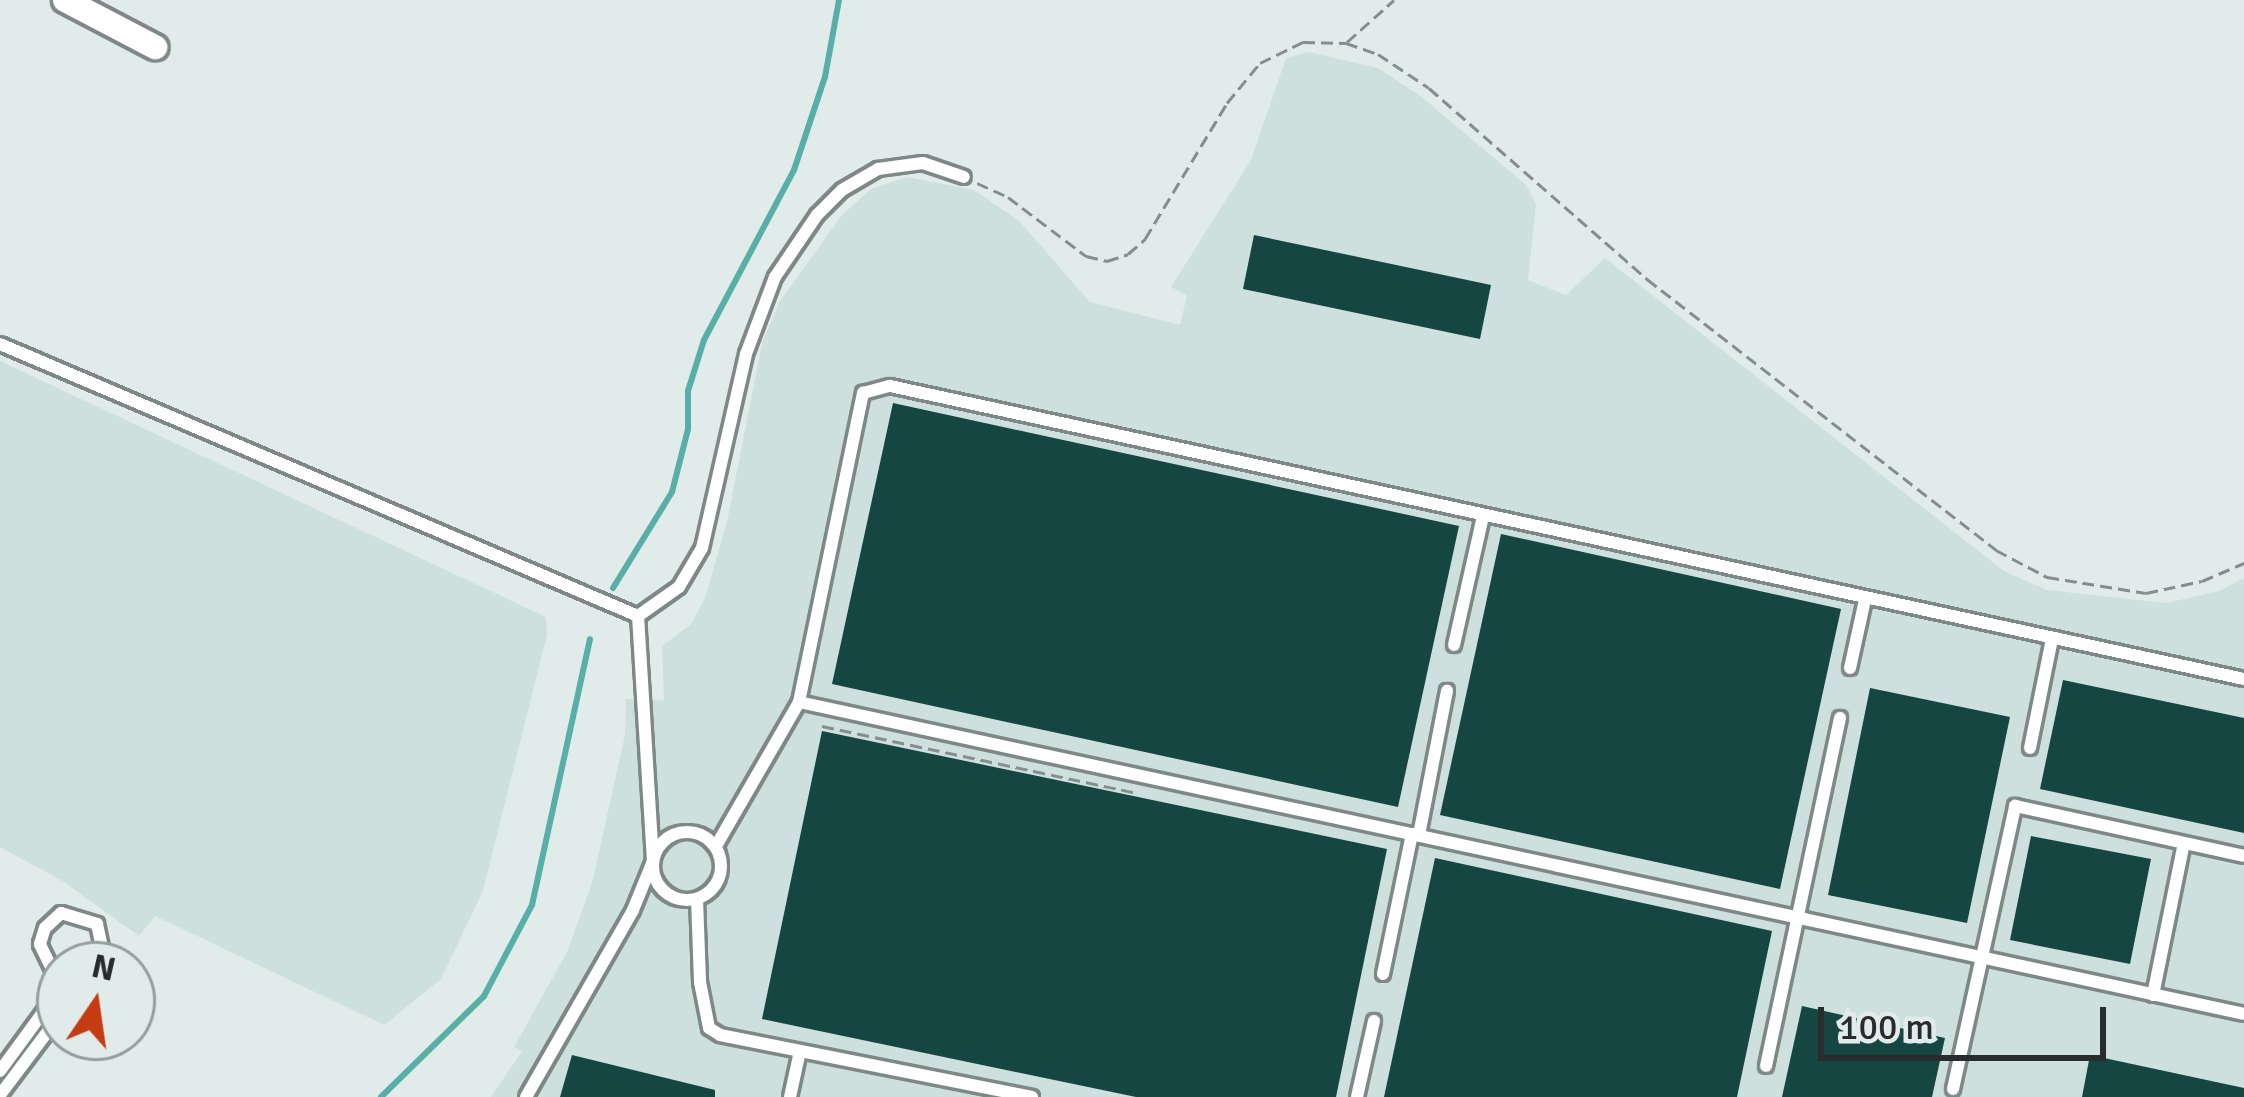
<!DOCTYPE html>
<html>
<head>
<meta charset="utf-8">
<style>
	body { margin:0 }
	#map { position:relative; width:2244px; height:1097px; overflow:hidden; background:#e1ecea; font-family:Signika,sans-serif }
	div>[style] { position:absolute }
	.built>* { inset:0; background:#cde0dd }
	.stream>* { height:6px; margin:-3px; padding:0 3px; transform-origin:3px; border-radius:3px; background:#57afa7 }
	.building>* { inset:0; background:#164642 }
	.path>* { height:3px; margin-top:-1.5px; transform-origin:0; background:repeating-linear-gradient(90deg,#868e8d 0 12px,transparent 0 18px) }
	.roads { filter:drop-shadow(3px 0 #7e8886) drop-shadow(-3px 0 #7e8886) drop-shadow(0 3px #7e8886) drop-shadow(0 -3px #7e8886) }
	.lane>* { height:12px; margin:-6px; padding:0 6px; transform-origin:6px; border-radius:6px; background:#fff }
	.lane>.ring { margin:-6px; padding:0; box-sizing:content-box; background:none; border:12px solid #fff; border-radius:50% }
	.street>* { height:24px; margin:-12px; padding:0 12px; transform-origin:12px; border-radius:12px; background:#fff }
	span { translate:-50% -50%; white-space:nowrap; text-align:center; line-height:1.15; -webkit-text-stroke:12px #e1ecea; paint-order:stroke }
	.north { position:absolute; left:36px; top:941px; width:120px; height:120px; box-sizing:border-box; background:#e1ecea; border:3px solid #979f9e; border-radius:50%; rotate:13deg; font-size:33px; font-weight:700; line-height:48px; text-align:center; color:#282c2c }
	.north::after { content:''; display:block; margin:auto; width:42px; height:54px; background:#c53c13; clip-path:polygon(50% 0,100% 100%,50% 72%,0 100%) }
	.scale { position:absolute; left:1818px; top:1007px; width:288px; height:54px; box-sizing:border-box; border:6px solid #282c2c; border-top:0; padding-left:15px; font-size:36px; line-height:42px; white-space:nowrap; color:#282c2c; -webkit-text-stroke:9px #e1ecea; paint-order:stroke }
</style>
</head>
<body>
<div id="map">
	<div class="built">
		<div style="clip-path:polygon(1309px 52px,1378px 68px,1423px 98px,1526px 185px,1536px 204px,1528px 280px,1566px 295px,1605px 258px,2004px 571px,2047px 590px,2166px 603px,2219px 591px,2244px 578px,2244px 1097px,491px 1097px,522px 1051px,514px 1047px,567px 952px,592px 883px,625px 735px,626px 699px,664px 700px,662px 646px,691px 624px,706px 596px,728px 517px,762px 343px,780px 301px,842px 215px,871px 189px,907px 177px,974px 190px,1019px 221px,1090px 302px,1180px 325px,1187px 295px,1171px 287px,1251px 160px,1286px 58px)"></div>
		<div style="clip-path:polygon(0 361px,546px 617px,547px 635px,483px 891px,441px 979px,384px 1025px,155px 916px,139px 936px,64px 882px,0 847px)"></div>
	</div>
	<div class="stream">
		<div style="left:613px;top:588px;width:113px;rotate:-58.4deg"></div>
		<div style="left:672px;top:492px;width:65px;rotate:-75.7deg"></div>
		<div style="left:688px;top:429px;width:38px;rotate:-90deg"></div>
		<div style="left:688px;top:391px;width:53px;rotate:-72.6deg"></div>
		<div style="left:704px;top:340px;width:192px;rotate:-62.1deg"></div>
		<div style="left:794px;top:170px;width:98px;rotate:-71.6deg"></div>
		<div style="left:825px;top:77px;width:78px;rotate:-79.7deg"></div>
		<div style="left:381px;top:1097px;width:144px;rotate:-44.4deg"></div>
		<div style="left:484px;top:996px;width:103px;rotate:-62.2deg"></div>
		<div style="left:532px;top:905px;width:272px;rotate:-77.7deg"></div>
	</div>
	<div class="building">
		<div style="clip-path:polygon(1254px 235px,1491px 285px,1480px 339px,1243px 289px)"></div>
		<div style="clip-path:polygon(893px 403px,1459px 526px,1398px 807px,832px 684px)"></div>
		<div style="clip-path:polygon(1501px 534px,1841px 609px,1780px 889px,1440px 815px)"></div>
		<div style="clip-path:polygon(2063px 680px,2244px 718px,2244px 833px,2040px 789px)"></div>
		<div style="clip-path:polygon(1870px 688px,2010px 717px,1967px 923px,1828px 895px)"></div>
		<div style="clip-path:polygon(822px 731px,1387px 849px,1336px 1097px,1136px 1097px,762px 1019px)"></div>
		<div style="clip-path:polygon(2031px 836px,2151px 859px,2130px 964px,2010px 940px)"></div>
		<div style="clip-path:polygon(1435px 858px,1772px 931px,1737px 1097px,1384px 1097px)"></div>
		<div style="clip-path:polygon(1802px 1006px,1945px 1038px,1932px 1097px,1782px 1097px)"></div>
		<div style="clip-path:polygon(572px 1055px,715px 1090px,715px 1097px,560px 1097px)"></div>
		<div style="clip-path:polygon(2090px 1055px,2244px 1088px,2244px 1097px,2082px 1097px)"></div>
	</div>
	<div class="path">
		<div style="left:1347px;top:42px;width:63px;rotate:-41.8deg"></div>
		<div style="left:977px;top:183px;width:34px;rotate:24deg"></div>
		<div style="left:1008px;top:197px;width:98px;rotate:37.1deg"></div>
		<div style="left:1086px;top:256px;width:22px;rotate:13deg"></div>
		<div style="left:1107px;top:261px;width:22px;rotate:-18deg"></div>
		<div style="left:1128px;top:254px;width:23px;rotate:-41deg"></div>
		<div style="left:1145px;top:239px;width:159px;rotate:-58.9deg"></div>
		<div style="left:1227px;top:103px;width:52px;rotate:-50.5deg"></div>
		<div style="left:1260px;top:63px;width:48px;rotate:-26deg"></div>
		<div style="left:1303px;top:42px;width:43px;rotate:1.3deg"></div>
		<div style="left:1346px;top:43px;width:34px;rotate:19deg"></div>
		<div style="left:1378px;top:54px;width:61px;rotate:33.7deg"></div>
		<div style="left:1429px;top:88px;width:290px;rotate:41.2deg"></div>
		<div style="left:1647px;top:279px;width:442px;rotate:37.8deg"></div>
		<div style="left:1996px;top:550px;width:58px;rotate:27.9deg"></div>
		<div style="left:2047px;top:577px;width:100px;rotate:9.2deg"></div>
		<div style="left:2146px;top:593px;width:57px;rotate:-12.1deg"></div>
		<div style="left:2202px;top:581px;width:46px;rotate:-23.2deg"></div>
		<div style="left:822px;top:726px;width:318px;rotate:12deg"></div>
	</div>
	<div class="roads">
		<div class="lane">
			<div style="left:0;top:344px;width:694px;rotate:23.09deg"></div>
			<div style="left:1454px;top:645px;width:132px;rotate:-77.3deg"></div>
			<div style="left:1850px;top:668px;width:70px;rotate:-77.6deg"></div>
			<div style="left:799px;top:702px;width:1478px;rotate:12.18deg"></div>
			<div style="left:2030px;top:748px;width:111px;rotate:-78.6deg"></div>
			<div class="ring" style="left:653px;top:832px;width:56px;height:56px"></div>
			<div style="left:1419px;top:835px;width:147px;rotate:-79deg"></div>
			<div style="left:716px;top:846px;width:166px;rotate:-60deg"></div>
			<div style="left:799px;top:702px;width:316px;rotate:-78.3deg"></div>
			<div style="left:863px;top:393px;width:28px;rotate:-15deg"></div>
			<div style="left:890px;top:386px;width:1385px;rotate:12.21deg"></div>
			<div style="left:697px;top:899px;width:83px;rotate:87.9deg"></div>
			<div style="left:700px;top:982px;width:47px;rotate:78.9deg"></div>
			<div style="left:709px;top:1028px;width:13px;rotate:32deg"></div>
			<div style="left:720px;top:1035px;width:318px;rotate:11.2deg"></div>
			<div style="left:1383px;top:974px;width:143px;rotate:-78.3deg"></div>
			<div style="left:2153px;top:995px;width:155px;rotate:-78.5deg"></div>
			<div style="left:1766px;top:1066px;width:356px;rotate:-78deg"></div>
			<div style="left:0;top:1071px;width:88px;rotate:-53.8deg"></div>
			<div style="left:52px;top:1000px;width:29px;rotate:-88deg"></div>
			<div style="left:53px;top:971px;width:30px;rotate:-116deg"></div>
			<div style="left:40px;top:944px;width:17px;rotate:-73deg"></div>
			<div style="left:45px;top:928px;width:22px;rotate:-43deg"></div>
			<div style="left:61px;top:913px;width:38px;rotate:17deg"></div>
			<div style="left:97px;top:924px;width:30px;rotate:78deg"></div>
			<div style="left:103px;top:953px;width:13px;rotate:113deg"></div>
			<div style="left:1953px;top:1089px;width:290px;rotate:-77.6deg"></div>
			<div style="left:2015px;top:806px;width:234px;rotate:12.3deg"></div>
			<div style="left:0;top:1095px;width:100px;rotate:-53.1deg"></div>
			<div style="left:526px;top:1097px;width:215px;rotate:-60.2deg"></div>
			<div style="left:633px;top:910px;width:53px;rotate:-67.8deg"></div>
			<div style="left:653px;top:861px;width:245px;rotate:-93.5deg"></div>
			<div style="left:638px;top:616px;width:50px;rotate:-35.3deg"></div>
			<div style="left:679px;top:587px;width:45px;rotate:-59.5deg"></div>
			<div style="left:702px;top:548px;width:199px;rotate:-77.2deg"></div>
			<div style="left:746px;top:354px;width:82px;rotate:-69.4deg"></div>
			<div style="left:775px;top:277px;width:75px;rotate:-55.9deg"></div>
			<div style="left:817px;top:215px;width:35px;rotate:-45deg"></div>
			<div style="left:842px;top:190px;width:42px;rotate:-30.3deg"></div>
			<div style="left:878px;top:169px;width:45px;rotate:-7.6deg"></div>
			<div style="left:923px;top:163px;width:43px;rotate:18.9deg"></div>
			<div style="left:790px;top:1097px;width:47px;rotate:-77.7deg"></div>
			<div style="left:1357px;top:1097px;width:78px;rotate:-77.4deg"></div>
		</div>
		<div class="street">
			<div style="left:65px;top:0;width:102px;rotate:27.6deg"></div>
		</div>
	</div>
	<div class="north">N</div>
	<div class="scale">100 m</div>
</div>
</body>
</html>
